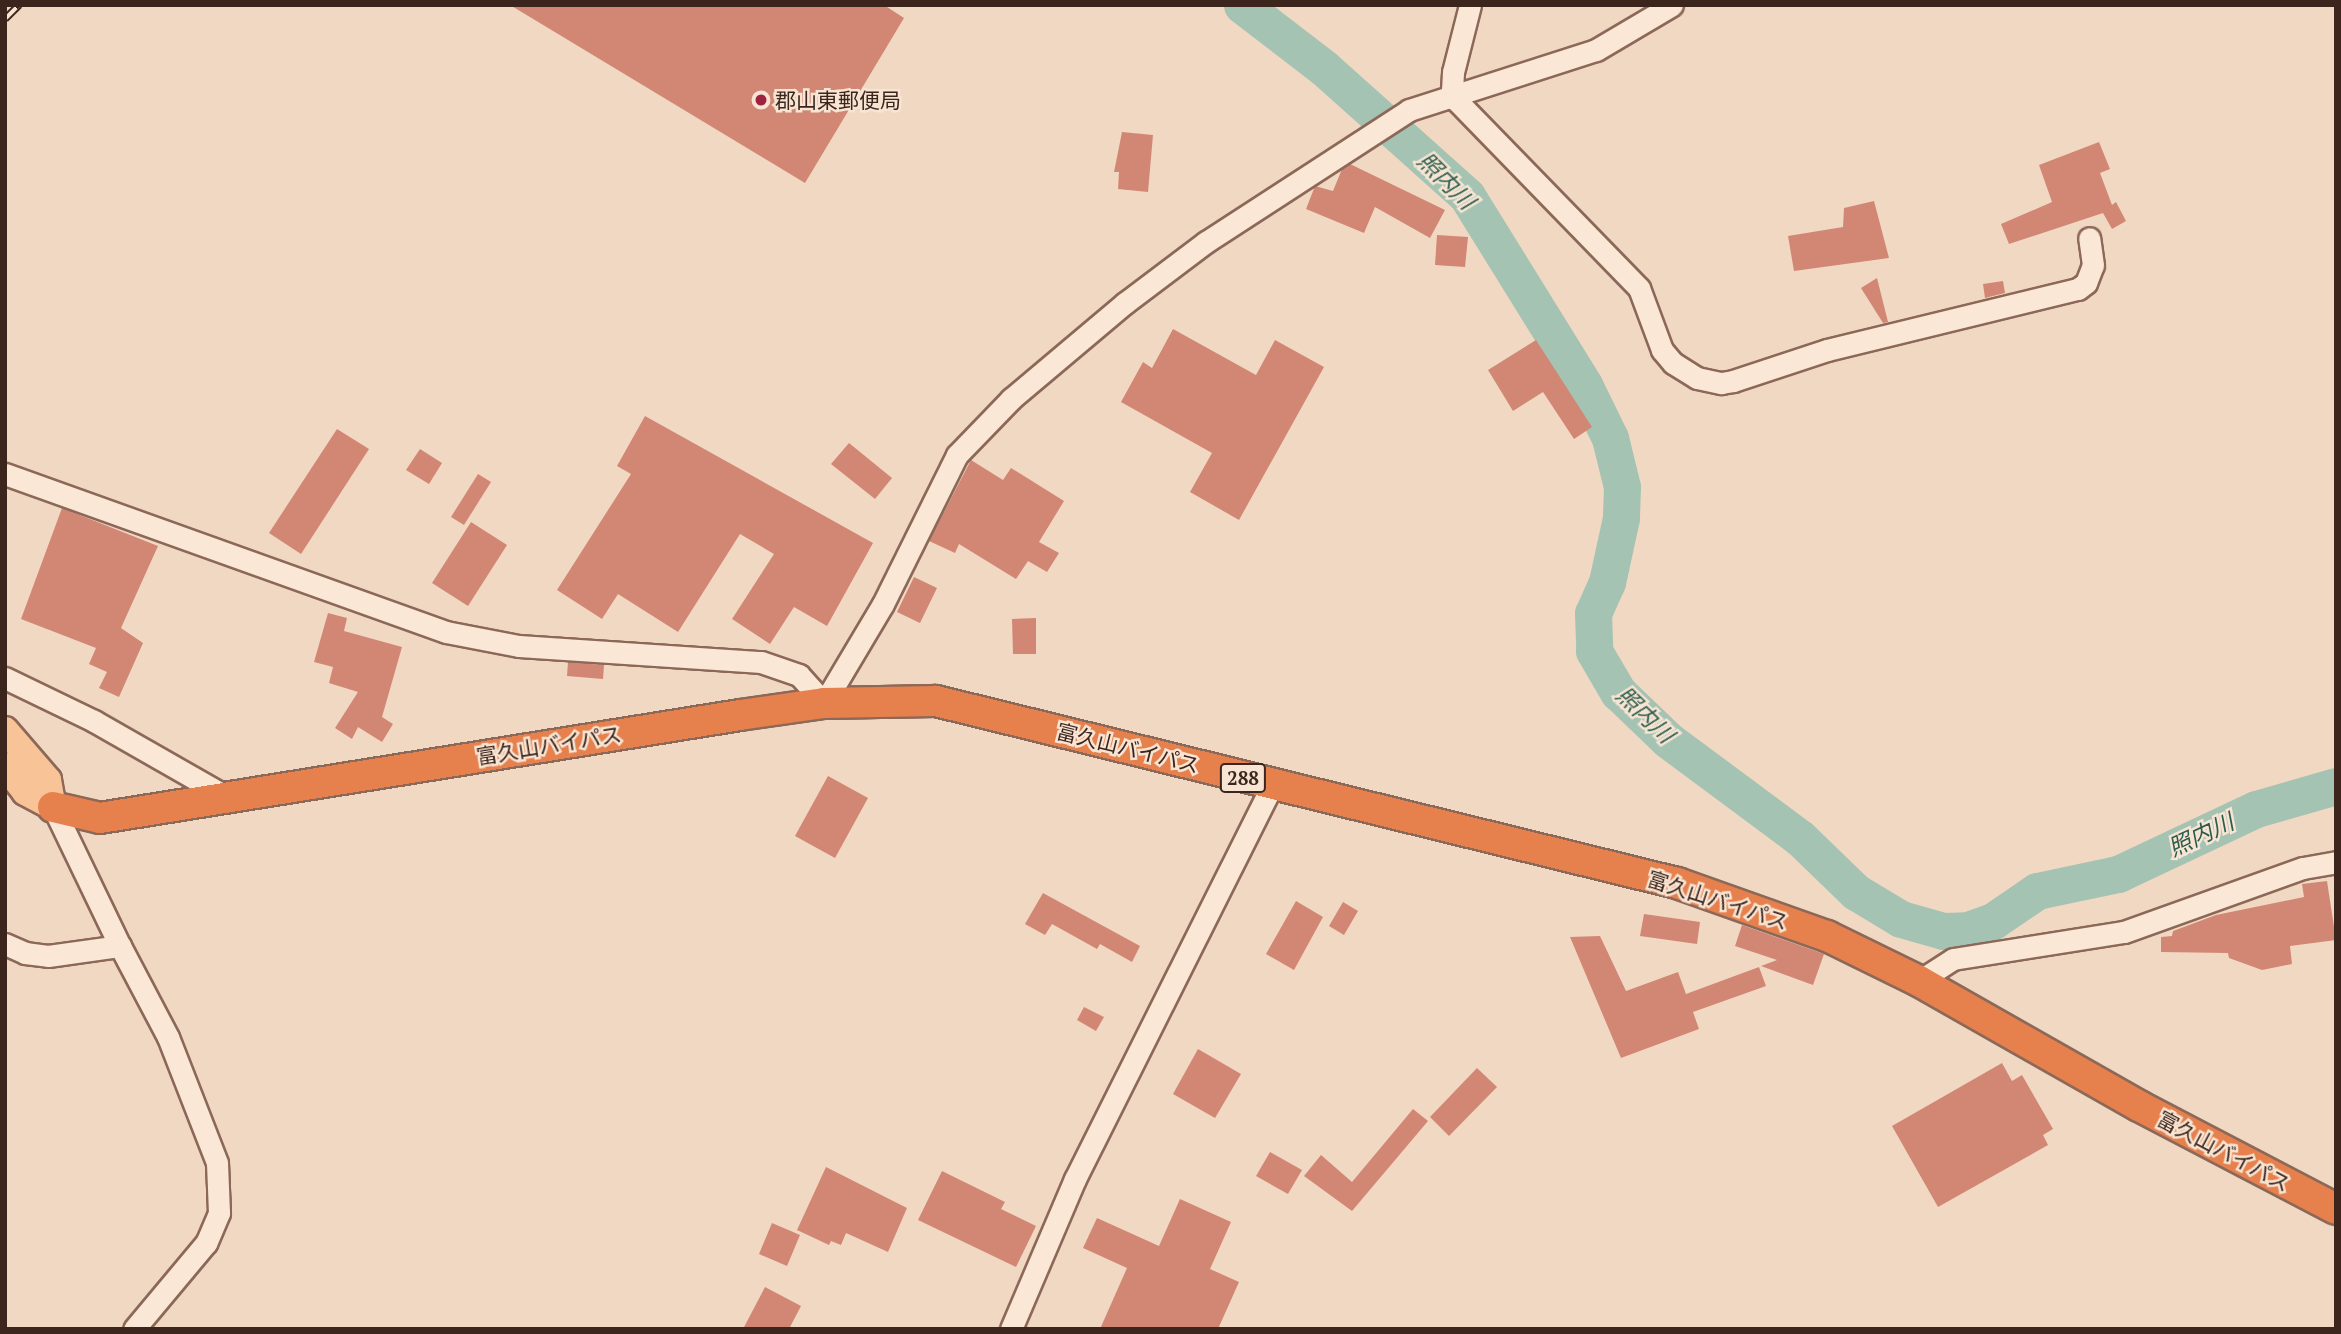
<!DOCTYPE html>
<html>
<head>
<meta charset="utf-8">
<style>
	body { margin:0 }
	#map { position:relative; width:2341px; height:1334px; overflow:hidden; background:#f1d8c2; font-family:"PT Serif","Noto Sans JP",serif }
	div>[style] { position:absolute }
	.river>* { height:37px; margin:-18.5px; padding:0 18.5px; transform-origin:18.5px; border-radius:18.5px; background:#a4c3b3 }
	.building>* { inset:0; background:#d28775 }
	.roads { filter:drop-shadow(2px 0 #8c6858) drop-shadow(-2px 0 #8c6858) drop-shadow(0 2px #8c6858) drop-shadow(0 -2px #8c6858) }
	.minor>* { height:21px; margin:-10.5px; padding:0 10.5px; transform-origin:10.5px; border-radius:10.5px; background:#fbe7d6 }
	.major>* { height:26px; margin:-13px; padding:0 13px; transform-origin:13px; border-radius:13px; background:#f7c397 }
	.highway>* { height:30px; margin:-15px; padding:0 15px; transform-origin:15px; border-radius:15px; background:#e6804d }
	.rail>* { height:8px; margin-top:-4px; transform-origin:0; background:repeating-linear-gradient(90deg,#f8e4d2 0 16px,#3b251d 0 32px); box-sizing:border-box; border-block:2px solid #3b251d }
	.dots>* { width:19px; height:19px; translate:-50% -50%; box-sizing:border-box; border:4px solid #f8e4d2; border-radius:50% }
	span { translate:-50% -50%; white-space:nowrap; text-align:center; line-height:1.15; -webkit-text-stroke:5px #f8e4d2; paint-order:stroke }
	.shield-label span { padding:2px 5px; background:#f8e4d2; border:2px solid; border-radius:5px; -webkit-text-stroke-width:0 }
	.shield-label { font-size:19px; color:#3b251d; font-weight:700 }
	.poi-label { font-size:21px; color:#3b251d }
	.left { translate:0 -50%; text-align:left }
	.street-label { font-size:21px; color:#3b251d }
	.water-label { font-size:23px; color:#2b5c4e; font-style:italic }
	.frame { position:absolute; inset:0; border:7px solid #3b251d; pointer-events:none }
</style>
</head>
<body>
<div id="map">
	<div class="river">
		<div style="left:1242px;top:5px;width:103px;rotate:37.5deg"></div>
		<div style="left:1324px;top:68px;width:192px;rotate:41.8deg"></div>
		<div style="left:1467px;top:196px;width:222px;rotate:58.2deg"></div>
		<div style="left:1584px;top:385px;width:59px;rotate:63.9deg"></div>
		<div style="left:1610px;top:438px;width:50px;rotate:76.2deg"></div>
		<div style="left:1622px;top:487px;width:31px;rotate:92deg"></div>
		<div style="left:1621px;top:518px;width:66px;rotate:102.3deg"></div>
		<div style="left:1607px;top:582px;width:34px;rotate:114deg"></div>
		<div style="left:1593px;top:613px;width:38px;rotate:88deg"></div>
		<div style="left:1594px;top:651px;width:48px;rotate:59.7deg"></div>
		<div style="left:1618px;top:692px;width:69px;rotate:43.8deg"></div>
		<div style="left:1668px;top:740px;width:164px;rotate:36.6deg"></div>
		<div style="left:1800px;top:838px;width:78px;rotate:44deg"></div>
		<div style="left:1856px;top:892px;width:52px;rotate:31deg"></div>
		<div style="left:1901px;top:919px;width:44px;rotate:15.9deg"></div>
		<div style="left:1943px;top:931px;width:25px;rotate:-2deg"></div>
		<div style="left:1968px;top:930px;width:27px;rotate:-20deg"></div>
		<div style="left:1993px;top:921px;width:53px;rotate:-34.3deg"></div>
		<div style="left:2037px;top:891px;width:83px;rotate:-11.9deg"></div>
		<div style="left:2118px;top:874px;width:153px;rotate:-25.2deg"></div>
		<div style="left:2256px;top:809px;width:83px;rotate:-16deg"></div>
	</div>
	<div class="building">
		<div style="clip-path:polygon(510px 5px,884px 5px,904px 18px,805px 183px)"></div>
		<div style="clip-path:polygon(1122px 132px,1153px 135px,1148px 192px,1118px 189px,1119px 172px,1114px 172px)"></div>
		<div style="clip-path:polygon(2099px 142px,2110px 169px,2100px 173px,2112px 205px,2116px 202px,2126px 221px,2112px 229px,2103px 213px,2009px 244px,2001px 224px,2052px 202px,2039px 165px)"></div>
		<div style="clip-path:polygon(1350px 164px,1445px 210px,1430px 238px,1375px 207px,1364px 233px,1306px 209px,1315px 186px,1333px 191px,1342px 169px)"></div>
		<div style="clip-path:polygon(1874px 201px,1889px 258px,1794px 271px,1788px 236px,1843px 227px,1844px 208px)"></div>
		<div style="clip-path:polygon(1437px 235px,1468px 237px,1465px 267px,1435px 265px)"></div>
		<div style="clip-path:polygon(1877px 278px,1888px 322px,1883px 323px,1861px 288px)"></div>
		<div style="clip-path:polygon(2003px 281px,2005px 293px,1985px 298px,1983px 284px)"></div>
		<div style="clip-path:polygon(1173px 329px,1256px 375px,1275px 340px,1324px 367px,1239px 520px,1190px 492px,1212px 453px,1121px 402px,1143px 362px,1152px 368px)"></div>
		<div style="clip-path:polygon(1536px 340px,1592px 427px,1574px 439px,1543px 392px,1513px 411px,1488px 370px)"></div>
		<div style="clip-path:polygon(645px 416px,873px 543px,827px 626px,794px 607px,770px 644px,732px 619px,774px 554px,740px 534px,678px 632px,618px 594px,602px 619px,557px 590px,631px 474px,617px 466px)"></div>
		<div style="clip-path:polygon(337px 429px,369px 449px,301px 554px,269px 533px)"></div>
		<div style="clip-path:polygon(849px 443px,892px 478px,875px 499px,831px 464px)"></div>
		<div style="clip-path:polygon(420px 449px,442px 463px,429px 484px,406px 470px)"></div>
		<div style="clip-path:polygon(971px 460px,1003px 480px,1011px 468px,1064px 501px,1039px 542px,1059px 553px,1047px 572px,1028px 561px,1016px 579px,959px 544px,955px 553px,929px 541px)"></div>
		<div style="clip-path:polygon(478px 474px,491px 482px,464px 525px,451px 517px)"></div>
		<div style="clip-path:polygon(62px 508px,158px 546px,121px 628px,143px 643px,119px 697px,99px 688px,107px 672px,89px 664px,96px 648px,21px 619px)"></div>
		<div style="clip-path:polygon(471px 522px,507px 545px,468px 606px,432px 583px)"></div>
		<div style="clip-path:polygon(914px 577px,937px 588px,920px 623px,897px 612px)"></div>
		<div style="clip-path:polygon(328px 613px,347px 618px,344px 631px,402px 647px,382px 717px,393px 724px,382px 742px,358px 727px,352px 739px,335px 728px,358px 692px,329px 683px,333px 667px,314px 662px)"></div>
		<div style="clip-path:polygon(1036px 618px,1036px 654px,1013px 654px,1012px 619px)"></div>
		<div style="clip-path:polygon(568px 662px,604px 665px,603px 679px,567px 676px)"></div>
		<div style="clip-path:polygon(828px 776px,868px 798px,835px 858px,795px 836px)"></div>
		<div style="clip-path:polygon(2327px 881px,2336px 940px,2290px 946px,2292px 964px,2262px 970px,2229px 958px,2228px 953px,2161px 952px,2161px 937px,2172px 936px,2173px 931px,2216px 915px,2304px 897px,2302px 884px)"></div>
		<div style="clip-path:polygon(1043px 893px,1140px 946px,1132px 962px,1100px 944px,1097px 949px,1052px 924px,1045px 935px,1025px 924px)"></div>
		<div style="clip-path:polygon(1296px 901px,1323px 917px,1294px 970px,1266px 954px)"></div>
		<div style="clip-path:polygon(1343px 902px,1358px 911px,1344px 935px,1329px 926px)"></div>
		<div style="clip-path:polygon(1644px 914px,1700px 922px,1697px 944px,1640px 936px)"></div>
		<div style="clip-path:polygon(1742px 925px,1824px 954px,1813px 985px,1761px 966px,1777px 960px,1735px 946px)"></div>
		<div style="clip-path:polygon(1600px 936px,1626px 991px,1678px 972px,1686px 994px,1759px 967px,1766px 986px,1693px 1012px,1699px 1029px,1621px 1058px,1570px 937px)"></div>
		<div style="clip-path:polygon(1084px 1007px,1104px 1017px,1096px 1031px,1077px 1020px)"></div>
		<div style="clip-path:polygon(1198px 1049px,1241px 1074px,1215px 1118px,1173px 1094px)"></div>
		<div style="clip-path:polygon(2002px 1063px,2012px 1081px,2022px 1075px,2053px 1129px,2043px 1135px,2048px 1145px,1938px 1207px,1892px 1126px)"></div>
		<div style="clip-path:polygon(1477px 1068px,1497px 1087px,1449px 1136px,1430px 1117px)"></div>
		<div style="clip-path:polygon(1413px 1109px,1428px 1121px,1352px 1211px,1304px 1176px,1321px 1155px,1352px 1182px)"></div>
		<div style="clip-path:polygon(1270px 1152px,1302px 1170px,1288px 1194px,1256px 1176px)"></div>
		<div style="clip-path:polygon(826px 1167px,907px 1208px,888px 1252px,846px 1233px,841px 1245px,831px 1241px,829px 1245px,797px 1230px)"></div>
		<div style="clip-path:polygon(942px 1171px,1005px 1202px,1001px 1209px,1036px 1226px,1016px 1267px,918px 1220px)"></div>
		<div style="clip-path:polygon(1180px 1199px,1231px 1222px,1210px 1269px,1239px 1282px,1218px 1329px,1100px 1329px,1127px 1268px,1083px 1248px,1097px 1218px,1159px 1246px)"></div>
		<div style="clip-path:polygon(772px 1223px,800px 1235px,787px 1266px,759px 1254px)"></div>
		<div style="clip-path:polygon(765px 1287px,801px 1306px,789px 1329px,743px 1329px)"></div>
	</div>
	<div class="roads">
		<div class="minor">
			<div style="left:1470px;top:5px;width:69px;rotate:104.2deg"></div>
			<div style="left:1453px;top:72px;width:18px;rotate:93deg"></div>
			<div style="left:1452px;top:90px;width:12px;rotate:66deg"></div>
			<div style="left:1457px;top:101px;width:261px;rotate:45.8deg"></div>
			<div style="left:1639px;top:288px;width:66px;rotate:69.6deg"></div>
			<div style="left:1662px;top:350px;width:17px;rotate:50deg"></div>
			<div style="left:1673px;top:363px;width:28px;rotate:32deg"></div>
			<div style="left:1697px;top:378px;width:25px;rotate:12deg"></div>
			<div style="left:1721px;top:383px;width:12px;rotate:-9deg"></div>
			<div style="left:1733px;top:381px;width:99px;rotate:-18.3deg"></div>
			<div style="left:1827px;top:350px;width:258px;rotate:-13.7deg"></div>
			<div style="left:2078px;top:289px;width:10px;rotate:-37deg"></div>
			<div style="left:2086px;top:283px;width:19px;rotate:-69deg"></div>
			<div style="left:2093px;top:265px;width:27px;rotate:-98deg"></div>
			<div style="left:5px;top:474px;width:468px;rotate:19.7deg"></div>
			<div style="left:446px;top:632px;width:74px;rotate:10.9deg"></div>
			<div style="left:519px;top:646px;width:243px;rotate:3.8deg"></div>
			<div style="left:761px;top:662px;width:40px;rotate:18.9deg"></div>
			<div style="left:799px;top:675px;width:38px;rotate:48deg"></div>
			<div style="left:824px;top:703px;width:115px;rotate:-59.2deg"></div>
			<div style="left:883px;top:604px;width:166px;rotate:-63.6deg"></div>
			<div style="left:957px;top:455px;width:78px;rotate:-46deg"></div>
			<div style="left:1011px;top:399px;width:149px;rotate:-40.1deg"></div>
			<div style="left:1125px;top:303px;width:101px;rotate:-37deg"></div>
			<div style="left:1206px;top:242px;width:242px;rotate:-33deg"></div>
			<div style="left:1409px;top:110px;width:196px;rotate:-17.8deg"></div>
			<div style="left:1596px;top:50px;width:88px;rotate:-30.6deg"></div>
			<div style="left:5px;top:678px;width:99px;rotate:25.8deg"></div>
			<div style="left:94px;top:721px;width:153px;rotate:29.7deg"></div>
			<div style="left:53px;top:807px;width:154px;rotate:64.3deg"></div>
			<div style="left:5px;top:944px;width:22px;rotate:24deg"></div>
			<div style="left:25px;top:953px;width:23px;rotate:7deg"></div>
			<div style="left:48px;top:956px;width:73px;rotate:-7.9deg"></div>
			<div style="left:120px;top:946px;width:103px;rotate:62.2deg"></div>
			<div style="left:168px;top:1037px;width:135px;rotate:68.7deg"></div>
			<div style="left:217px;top:1163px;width:50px;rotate:87.7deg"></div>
			<div style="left:219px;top:1213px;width:33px;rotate:113deg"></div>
			<div style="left:206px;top:1243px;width:112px;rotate:129.9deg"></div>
			<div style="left:1919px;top:981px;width:40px;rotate:-32.9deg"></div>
			<div style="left:1953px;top:959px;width:173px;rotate:-9deg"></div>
			<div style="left:2124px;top:932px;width:190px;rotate:-19.7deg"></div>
			<div style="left:2303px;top:868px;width:34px;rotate:-10deg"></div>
			<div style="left:1011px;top:1329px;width:163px;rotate:-66.9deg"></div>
			<div style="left:1075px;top:1179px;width:441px;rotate:-63.4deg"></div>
		</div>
		<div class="major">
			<div style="left:5px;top:730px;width:66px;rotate:49.3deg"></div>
			<div style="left:48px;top:780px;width:27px;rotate:80deg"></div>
			<div style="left:5px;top:766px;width:33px;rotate:52deg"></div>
			<div style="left:25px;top:792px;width:32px;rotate:28deg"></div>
		</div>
		<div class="highway">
			<div style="left:53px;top:807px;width:48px;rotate:13.2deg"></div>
			<div style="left:100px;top:818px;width:648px;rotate:-9.14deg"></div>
			<div style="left:740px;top:715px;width:85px;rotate:-8.1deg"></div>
			<div style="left:824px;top:703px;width:112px;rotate:-1deg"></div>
			<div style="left:936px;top:701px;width:763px;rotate:13.8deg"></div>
			<div style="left:1677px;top:883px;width:159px;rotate:19.5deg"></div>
			<div style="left:1827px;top:936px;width:102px;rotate:26.1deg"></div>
			<div style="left:1919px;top:981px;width:253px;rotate:29.6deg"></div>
			<div style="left:2139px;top:1106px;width:222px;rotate:27.6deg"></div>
		</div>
	</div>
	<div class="rail">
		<div style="left:5px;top:19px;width:20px;rotate:-45deg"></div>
	</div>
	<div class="dots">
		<div style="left:761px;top:100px;background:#9f2340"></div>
	</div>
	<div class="shield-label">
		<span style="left:1243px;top:778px">288</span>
	</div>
	<div class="poi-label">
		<span class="left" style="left:775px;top:100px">郡山東郵便局</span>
	</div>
	<div class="street-label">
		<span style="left:549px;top:745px;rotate:-9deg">富久山バイパス</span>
		<span style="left:1128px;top:748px;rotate:14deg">富久山バイパス</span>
		<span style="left:1718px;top:900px;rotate:18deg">富久山バイパス</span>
		<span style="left:2224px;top:1151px;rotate:28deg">富久山バイパス</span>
	</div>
	<div class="water-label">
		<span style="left:1446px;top:181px;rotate:45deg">照内川</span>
		<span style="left:1645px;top:715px;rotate:44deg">照内川</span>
		<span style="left:2201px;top:835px;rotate:-25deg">照内川</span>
	</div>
	<div class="frame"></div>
</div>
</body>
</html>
